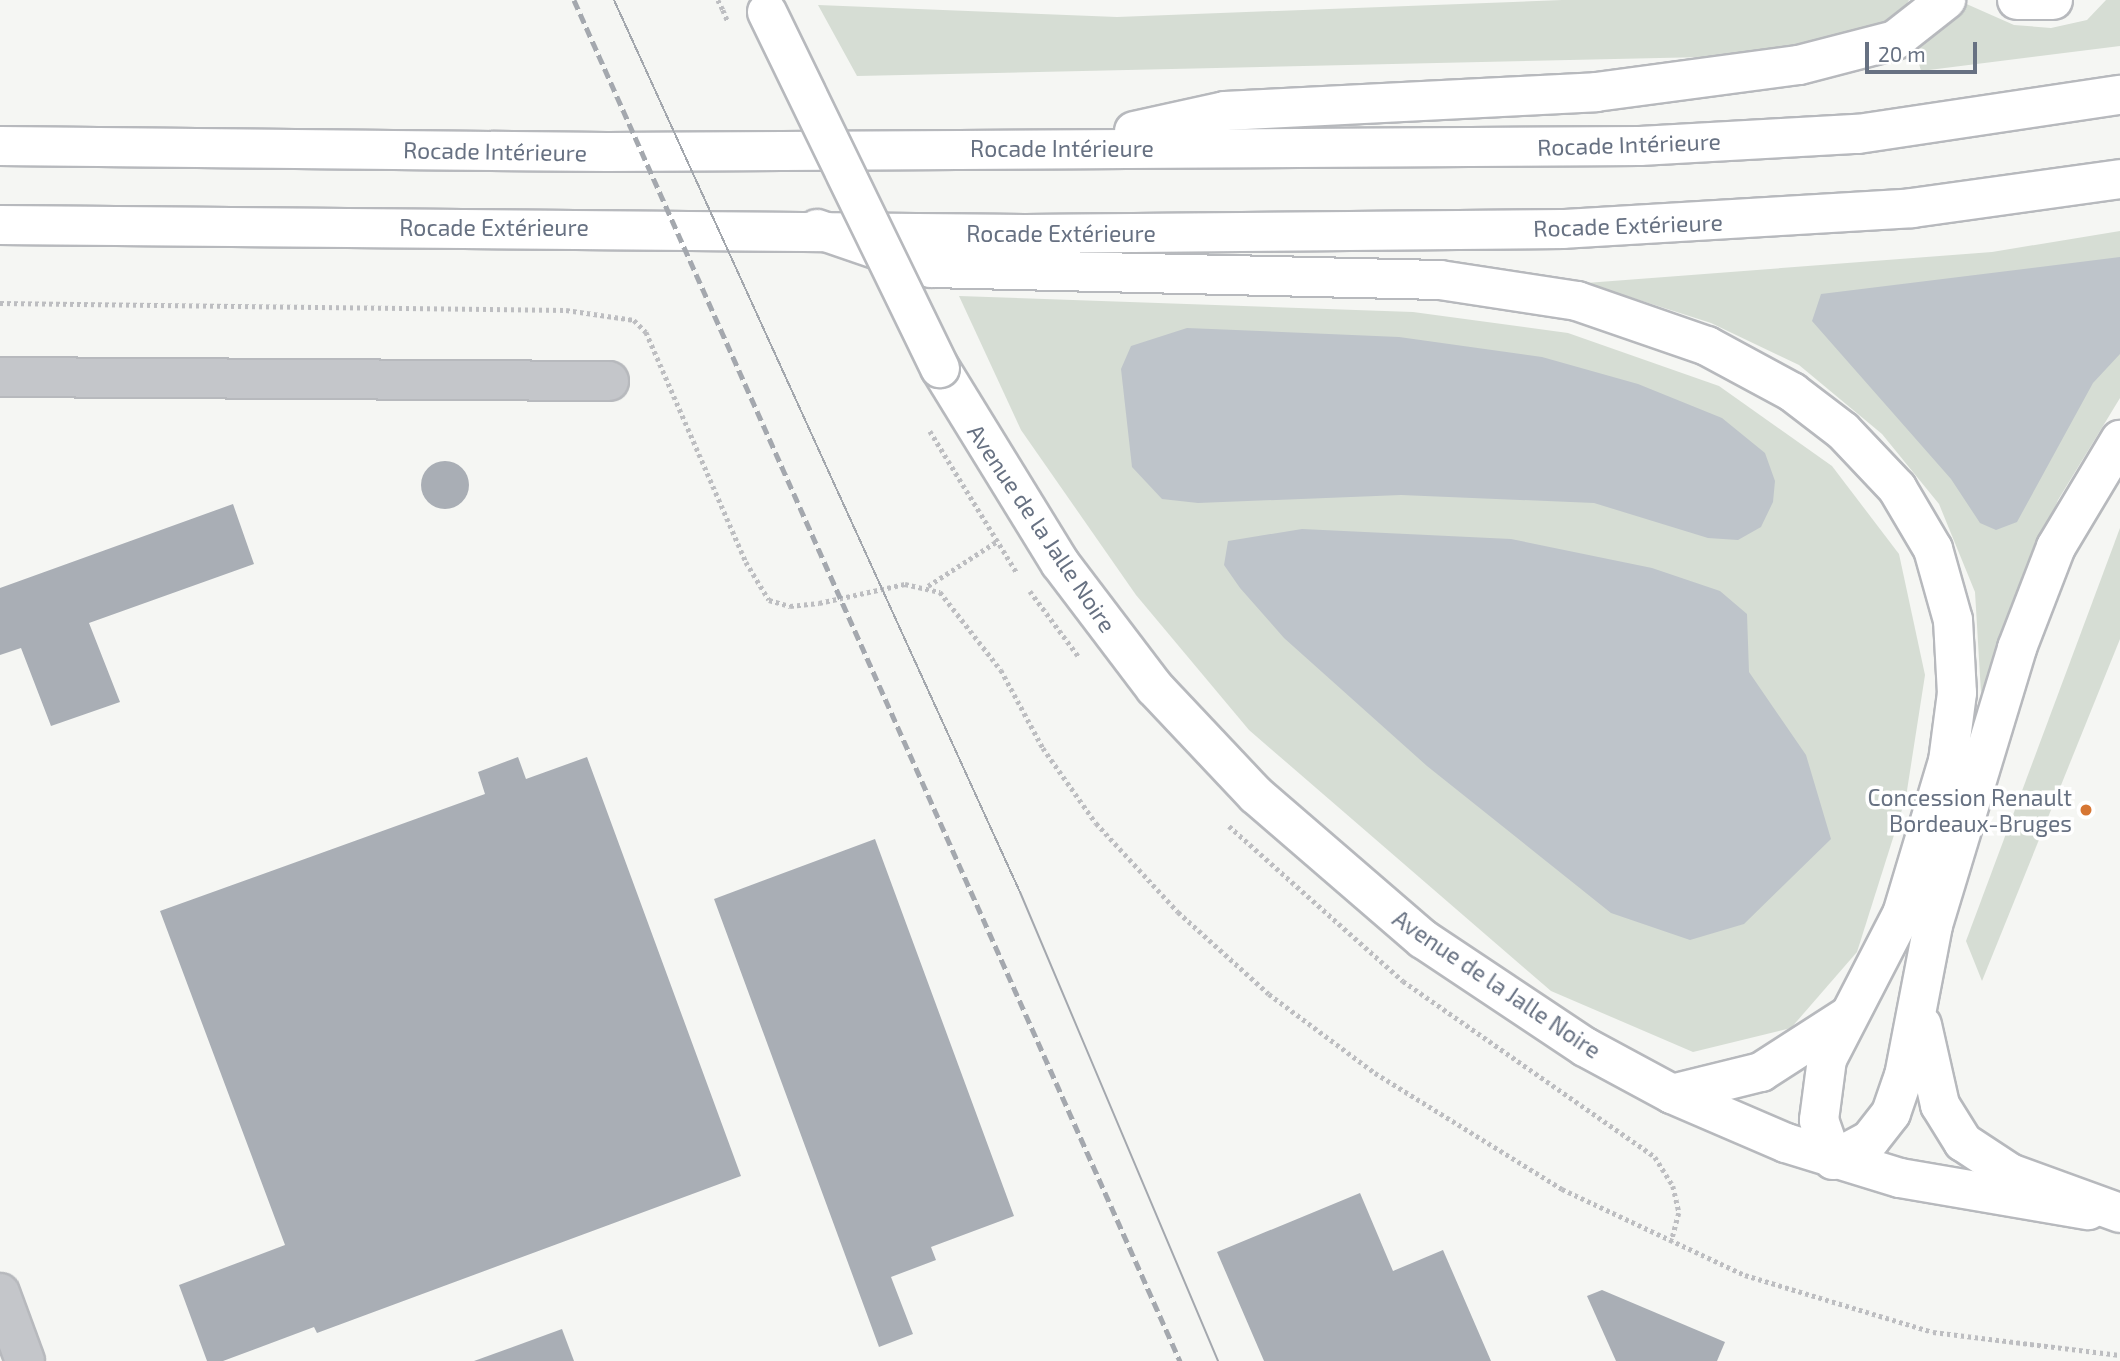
<!DOCTYPE html>
<html>
<head>
<meta charset="utf-8">
<style>
	body { margin:0 }
	#map { position:relative; width:2120px; height:1361px; overflow:hidden; background:#f5f6f3; font-family:"Exo 2",sans-serif }
	div>[style] { position:absolute }
	.green>* { inset:0; background:#d6ddd4 }
	.water>* { inset:0; background:#bec4ca }
	.building>* { inset:0; background:#a9aeb5 }
	.round { border-radius:50% }
	.path>* { height:4.5px; margin-top:-2.25px; transform-origin:0; background:repeating-linear-gradient(90deg,#bdbec1 0 3.5px,transparent 0 7px) }
	.roads { filter:drop-shadow(2px 0 #b7b9bd) drop-shadow(-2px 0 #b7b9bd) drop-shadow(0 2px #b7b9bd) drop-shadow(0 -2px #b7b9bd) }
	.minor>* { height:38px; margin:-19px; padding:0 19px; transform-origin:19px; border-radius:19px; background:#c4c6ca }
	.major>* { height:38px; margin:-19px; padding:0 19px; transform-origin:19px; border-radius:19px; background:#fff }
	.highway>* { height:38px; margin:-19px; padding:0 19px; transform-origin:19px; border-radius:19px; background:#fff }
	.tram>* { height:2px; margin:-1px; padding:0 1px; transform-origin:1px; border-radius:1px; background:#a4a8ae }
	.rail>* { height:5px; margin-top:-2.5px; transform-origin:0; background:repeating-linear-gradient(90deg,#a4a8ae 0 10px,transparent 0 15px) }
	.path-bridge>* { height:4.5px; margin-top:-2.25px; transform-origin:0; background:repeating-linear-gradient(90deg,#bdbec1 0 3.5px,transparent 0 7px) }
	.bridges { filter:drop-shadow(2px 0 #b7b9bd) drop-shadow(-2px 0 #b7b9bd) drop-shadow(0 2px #b7b9bd) drop-shadow(0 -2px #b7b9bd) }
	.major-bridge>* { height:38px; margin:-19px; padding:0 19px; transform-origin:19px; border-radius:19px; background:#fff }
	.dots>* { width:19px; height:19px; translate:-50% -50%; box-sizing:border-box; border:4px solid #fff; border-radius:50% }
	span { translate:-50% -50%; white-space:nowrap; text-align:center; line-height:1.15; -webkit-text-stroke:7px #fff; paint-order:stroke }
	.street-label { font-size:23px; color:#677182 }
	.poi-label { font-size:23px; color:#677182 }
	.right { translate:-100% -50%; text-align:right }
	.scale { position:absolute; left:1865px; top:42px; width:112px; height:32px; box-sizing:border-box; border:4px solid #677182; border-top:0; padding-left:9px; font-size:21px; line-height:24px; white-space:nowrap; color:#677182; -webkit-text-stroke:5px #fff; paint-order:stroke }
</style>
</head>
<body>
<div id="map">
	<div class="green">
		<div style="clip-path:polygon(1562px 0,1909px 0,1902px 13px,1848px 37px,1705px 57px,857px 76px,818px 5px,1117px 17px)"></div>
		<div style="clip-path:polygon(2106px 0,2120px 0,2120px 46px,1921px 71px,1913px 43px,1962px 2px,2014px 25px,2051px 28px,2087px 20px)"></div>
		<div style="clip-path:polygon(2120px 231px,2120px 398px,2058px 500px,1981px 693px,1975px 592px,1939px 504px,1882px 434px,1799px 365px,1711px 323px,1586px 283px,1992px 252px)"></div>
		<div style="clip-path:polygon(959px 296px,1413px 312px,1568px 333px,1719px 386px,1832px 466px,1899px 554px,1925px 675px,1906px 797px,1857px 952px,1791px 1028px,1693px 1052px,1551px 991px,1249px 730px,1136px 595px,1021px 430px)"></div>
		<div style="clip-path:polygon(2120px 528px,2120px 639px,1982px 981px,1966px 941px)"></div>
	</div>
	<div class="water">
		<div style="clip-path:polygon(2120px 257px,2120px 354px,2093px 383px,2017px 522px,1996px 530px,1980px 523px,1951px 479px,1812px 321px,1821px 294px)"></div>
		<div style="clip-path:polygon(1187px 328px,1399px 337px,1542px 357px,1638px 384px,1722px 418px,1765px 453px,1775px 481px,1773px 502px,1761px 527px,1738px 540px,1708px 538px,1594px 503px,1401px 495px,1198px 503px,1162px 499px,1132px 467px,1121px 369px,1131px 346px)"></div>
		<div style="clip-path:polygon(1302px 529px,1511px 539px,1652px 568px,1720px 591px,1747px 614px,1749px 672px,1806px 755px,1831px 839px,1744px 924px,1690px 940px,1611px 913px,1427px 766px,1284px 638px,1240px 588px,1224px 565px,1228px 541px)"></div>
	</div>
	<div class="building">
		<div class="round" style="left:421px;top:461px;width:48px;height:48px"></div>
		<div style="clip-path:polygon(233px 504px,254px 564px,89px 623px,120px 702px,51px 726px,21px 648px,0 655px,0 588px)"></div>
		<div style="clip-path:polygon(518px 757px,526px 779px,587px 757px,741px 1176px,317px 1333px,314px 1327px,223px 1361px,207px 1361px,179px 1285px,285px 1245px,160px 911px,485px 794px,478px 772px)"></div>
		<div style="clip-path:polygon(875px 839px,1014px 1216px,931px 1247px,936px 1260px,891px 1277px,913px 1334px,879px 1347px,714px 899px)"></div>
		<div style="clip-path:polygon(1360px 1193px,1393px 1271px,1443px 1250px,1491px 1361px,1264px 1361px,1217px 1252px)"></div>
		<div style="clip-path:polygon(1602px 1290px,1725px 1342px,1717px 1361px,1616px 1361px,1587px 1296px)"></div>
		<div style="clip-path:polygon(562px 1329px,574px 1361px,474px 1361px)"></div>
	</div>
	<div class="path">
		<div style="left:718px;top:0;width:11px;rotate:63deg"></div>
		<div style="left:0;top:303px;width:566px;rotate:0.71deg"></div>
		<div style="left:566px;top:310px;width:69px;rotate:8.4deg"></div>
		<div style="left:634px;top:320px;width:17px;rotate:45deg"></div>
		<div style="left:646px;top:332px;width:251px;rotate:66.5deg"></div>
		<div style="left:746px;top:562px;width:44px;rotate:58.8deg"></div>
		<div style="left:769px;top:600px;width:22px;rotate:16deg"></div>
		<div style="left:790px;top:606px;width:29px;rotate:-6deg"></div>
		<div style="left:819px;top:603px;width:88px;rotate:-12.5deg"></div>
		<div style="left:905px;top:584px;width:36px;rotate:13deg"></div>
		<div style="left:940px;top:592px;width:99px;rotate:52deg"></div>
		<div style="left:1001px;top:670px;width:89px;rotate:61.7deg"></div>
		<div style="left:1043px;top:748px;width:92px;rotate:54.8deg"></div>
		<div style="left:1096px;top:823px;width:121px;rotate:47.3deg"></div>
		<div style="left:1178px;top:912px;width:122px;rotate:42deg"></div>
		<div style="left:1269px;top:994px;width:132px;rotate:36.7deg"></div>
		<div style="left:1375px;top:1073px;width:220px;rotate:31.8deg"></div>
		<div style="left:1562px;top:1189px;width:202px;rotate:25.2deg"></div>
		<div style="left:1745px;top:1275px;width:196px;rotate:16.9deg"></div>
		<div style="left:1933px;top:1332px;width:188px;rotate:7deg"></div>
		<div style="left:930px;top:431px;width:167px;rotate:58.5deg"></div>
		<div style="left:928px;top:586px;width:81px;rotate:-32.9deg"></div>
		<div style="left:1030px;top:591px;width:82px;rotate:53.4deg"></div>
		<div style="left:1229px;top:826px;width:233px;rotate:41.7deg"></div>
		<div style="left:1403px;top:981px;width:307px;rotate:34.9deg"></div>
		<div style="left:1655px;top:1157px;width:34px;rotate:58deg"></div>
		<div style="left:1673px;top:1186px;width:28px;rotate:77deg"></div>
		<div style="left:1679px;top:1213px;width:30px;rotate:105deg"></div>
	</div>
	<div class="roads">
		<div class="minor">
			<div style="left:0;top:377px;width:609px;rotate:0.38deg"></div>
			<div style="left:0;top:1293px;width:72px;rotate:69.8deg"></div>
		</div>
		<div class="major">
			<div style="left:2017px;top:0;width:36px"></div>
			<div style="left:940px;top:368px;width:229px;rotate:58.4deg"></div>
			<div style="left:1060px;top:563px;width:157px;rotate:52.8deg"></div>
			<div style="left:1155px;top:688px;width:147px;rotate:46.7deg"></div>
			<div style="left:1256px;top:795px;width:221px;rotate:40.8deg"></div>
			<div style="left:1423px;top:939px;width:195px;rotate:33.7deg"></div>
			<div style="left:1585px;top:1047px;width:99px;rotate:28.4deg"></div>
			<div style="left:1672px;top:1094px;width:124px;rotate:23.3deg"></div>
			<div style="left:1786px;top:1143px;width:119px;rotate:17.1deg"></div>
			<div style="left:1900px;top:1178px;width:191px;rotate:9.7deg"></div>
		</div>
		<div class="highway">
			<div style="left:1134px;top:131px;width:93px;rotate:-12.4deg"></div>
			<div style="left:1225px;top:111px;width:371px;rotate:-2.9deg"></div>
			<div style="left:1596px;top:92px;width:205px;rotate:-7.6deg"></div>
			<div style="left:1799px;top:65px;width:99px;rotate:-14.6deg"></div>
			<div style="left:1895px;top:40px;width:65px;rotate:-38.1deg"></div>
			<div style="left:0;top:146px;width:607px;rotate:0.57deg"></div>
			<div style="left:607px;top:152px;width:1033px;rotate:-0.33deg"></div>
			<div style="left:1640px;top:146px;width:218px;rotate:-3.2deg"></div>
			<div style="left:1858px;top:134px;width:265px;rotate:-8.5deg"></div>
			<div style="left:0;top:225px;width:1025px;rotate:0.5deg"></div>
			<div style="left:1025px;top:234px;width:538px;rotate:-0.53deg"></div>
			<div style="left:1563px;top:229px;width:350px;rotate:-3.4deg"></div>
			<div style="left:1912px;top:208px;width:210px;rotate:-7.9deg"></div>
			<div style="left:817px;top:229px;width:120px;rotate:18.9deg"></div>
			<div style="left:931px;top:268px;width:509px;rotate:1.35deg"></div>
			<div style="left:1440px;top:280px;width:139px;rotate:8.7deg"></div>
			<div style="left:1577px;top:301px;width:138px;rotate:19.1deg"></div>
			<div style="left:1707px;top:346px;width:97px;rotate:28.4deg"></div>
			<div style="left:1792px;top:392px;width:64px;rotate:37.4deg"></div>
			<div style="left:1843px;top:431px;width:79px;rotate:46.5deg"></div>
			<div style="left:1897px;top:488px;width:71px;rotate:59.5deg"></div>
			<div style="left:1933px;top:549px;width:74px;rotate:74.3deg"></div>
			<div style="left:1953px;top:620px;width:73px;rotate:86.9deg"></div>
			<div style="left:1957px;top:693px;width:69px;rotate:97.5deg"></div>
			<div style="left:1948px;top:761px;width:160px;rotate:106.7deg"></div>
			<div style="left:1902px;top:914px;width:163px;rotate:117.3deg"></div>
			<div style="left:1827px;top:1059px;width:62px;rotate:97.5deg"></div>
			<div style="left:1819px;top:1120px;width:42px;rotate:70.7deg"></div>
			<div style="left:1833px;top:1160px;width:42px;rotate:-28.4deg"></div>
			<div style="left:1870px;top:1140px;width:34px;rotate:-52deg"></div>
			<div style="left:1891px;top:1113px;width:39px;rotate:-71deg"></div>
			<div style="left:1904px;top:1076px;width:154px;rotate:-79.1deg"></div>
			<div style="left:1933px;top:925px;width:289px;rotate:-73.1deg"></div>
			<div style="left:2017px;top:648px;width:108px;rotate:-68.9deg"></div>
			<div style="left:2056px;top:547px;width:125px;rotate:-59.1deg"></div>
			<div style="left:1922px;top:1025px;width:82px;rotate:77.3deg"></div>
			<div style="left:1940px;top:1105px;width:44px;rotate:58.1deg"></div>
			<div style="left:1963px;top:1142px;width:56px;rotate:33.4deg"></div>
			<div style="left:2010px;top:1173px;width:117px;rotate:20deg"></div>
			<div style="left:1672px;top:1094px;width:92px;rotate:-13.9deg"></div>
			<div style="left:1761px;top:1072px;width:103px;rotate:-32.8deg"></div>
		</div>
	</div>
	<div class="tram">
		<div style="left:614px;top:0;width:980px;rotate:65.53deg"></div>
		<div style="left:1020px;top:892px;width:509px;rotate:67.11deg"></div>
	</div>
	<div class="rail">
		<div style="left:574px;top:0;width:1490px;rotate:66deg"></div>
	</div>
	<div class="path-bridge">
		<div style="left:723px;top:10px;width:13px;rotate:67deg"></div>
	</div>
	<div class="bridges">
		<div class="major-bridge">
			<div style="left:767px;top:12px;width:396px;rotate:64.1deg"></div>
		</div>
	</div>
	<div class="dots">
		<div style="left:2086px;top:810px;background:#d67633"></div>
	</div>
	<div class="street-label">
		<span style="left:1629px;top:144px;rotate:-2deg">Rocade Intérieure</span>
		<span style="left:1062px;top:148px">Rocade Intérieure</span>
		<span style="left:495px;top:151px;rotate:1deg">Rocade Intérieure</span>
		<span style="left:1628px;top:225px;rotate:-2deg">Rocade Extérieure</span>
		<span style="left:494px;top:227px">Rocade Extérieure</span>
		<span style="left:1061px;top:233px">Rocade Extérieure</span>
		<span style="left:1042px;top:528px;rotate:56deg">Avenue de la Jalle Noire</span>
		<span style="left:1497px;top:984px;rotate:34deg">Avenue de la Jalle Noire</span>
	</div>
	<div class="poi-label">
		<span class="right" style="left:2072px;top:810px">Concession Renault<br>Bordeaux-Bruges</span>
	</div>
	<div class="scale">20 m</div>
</div>
</body>
</html>
